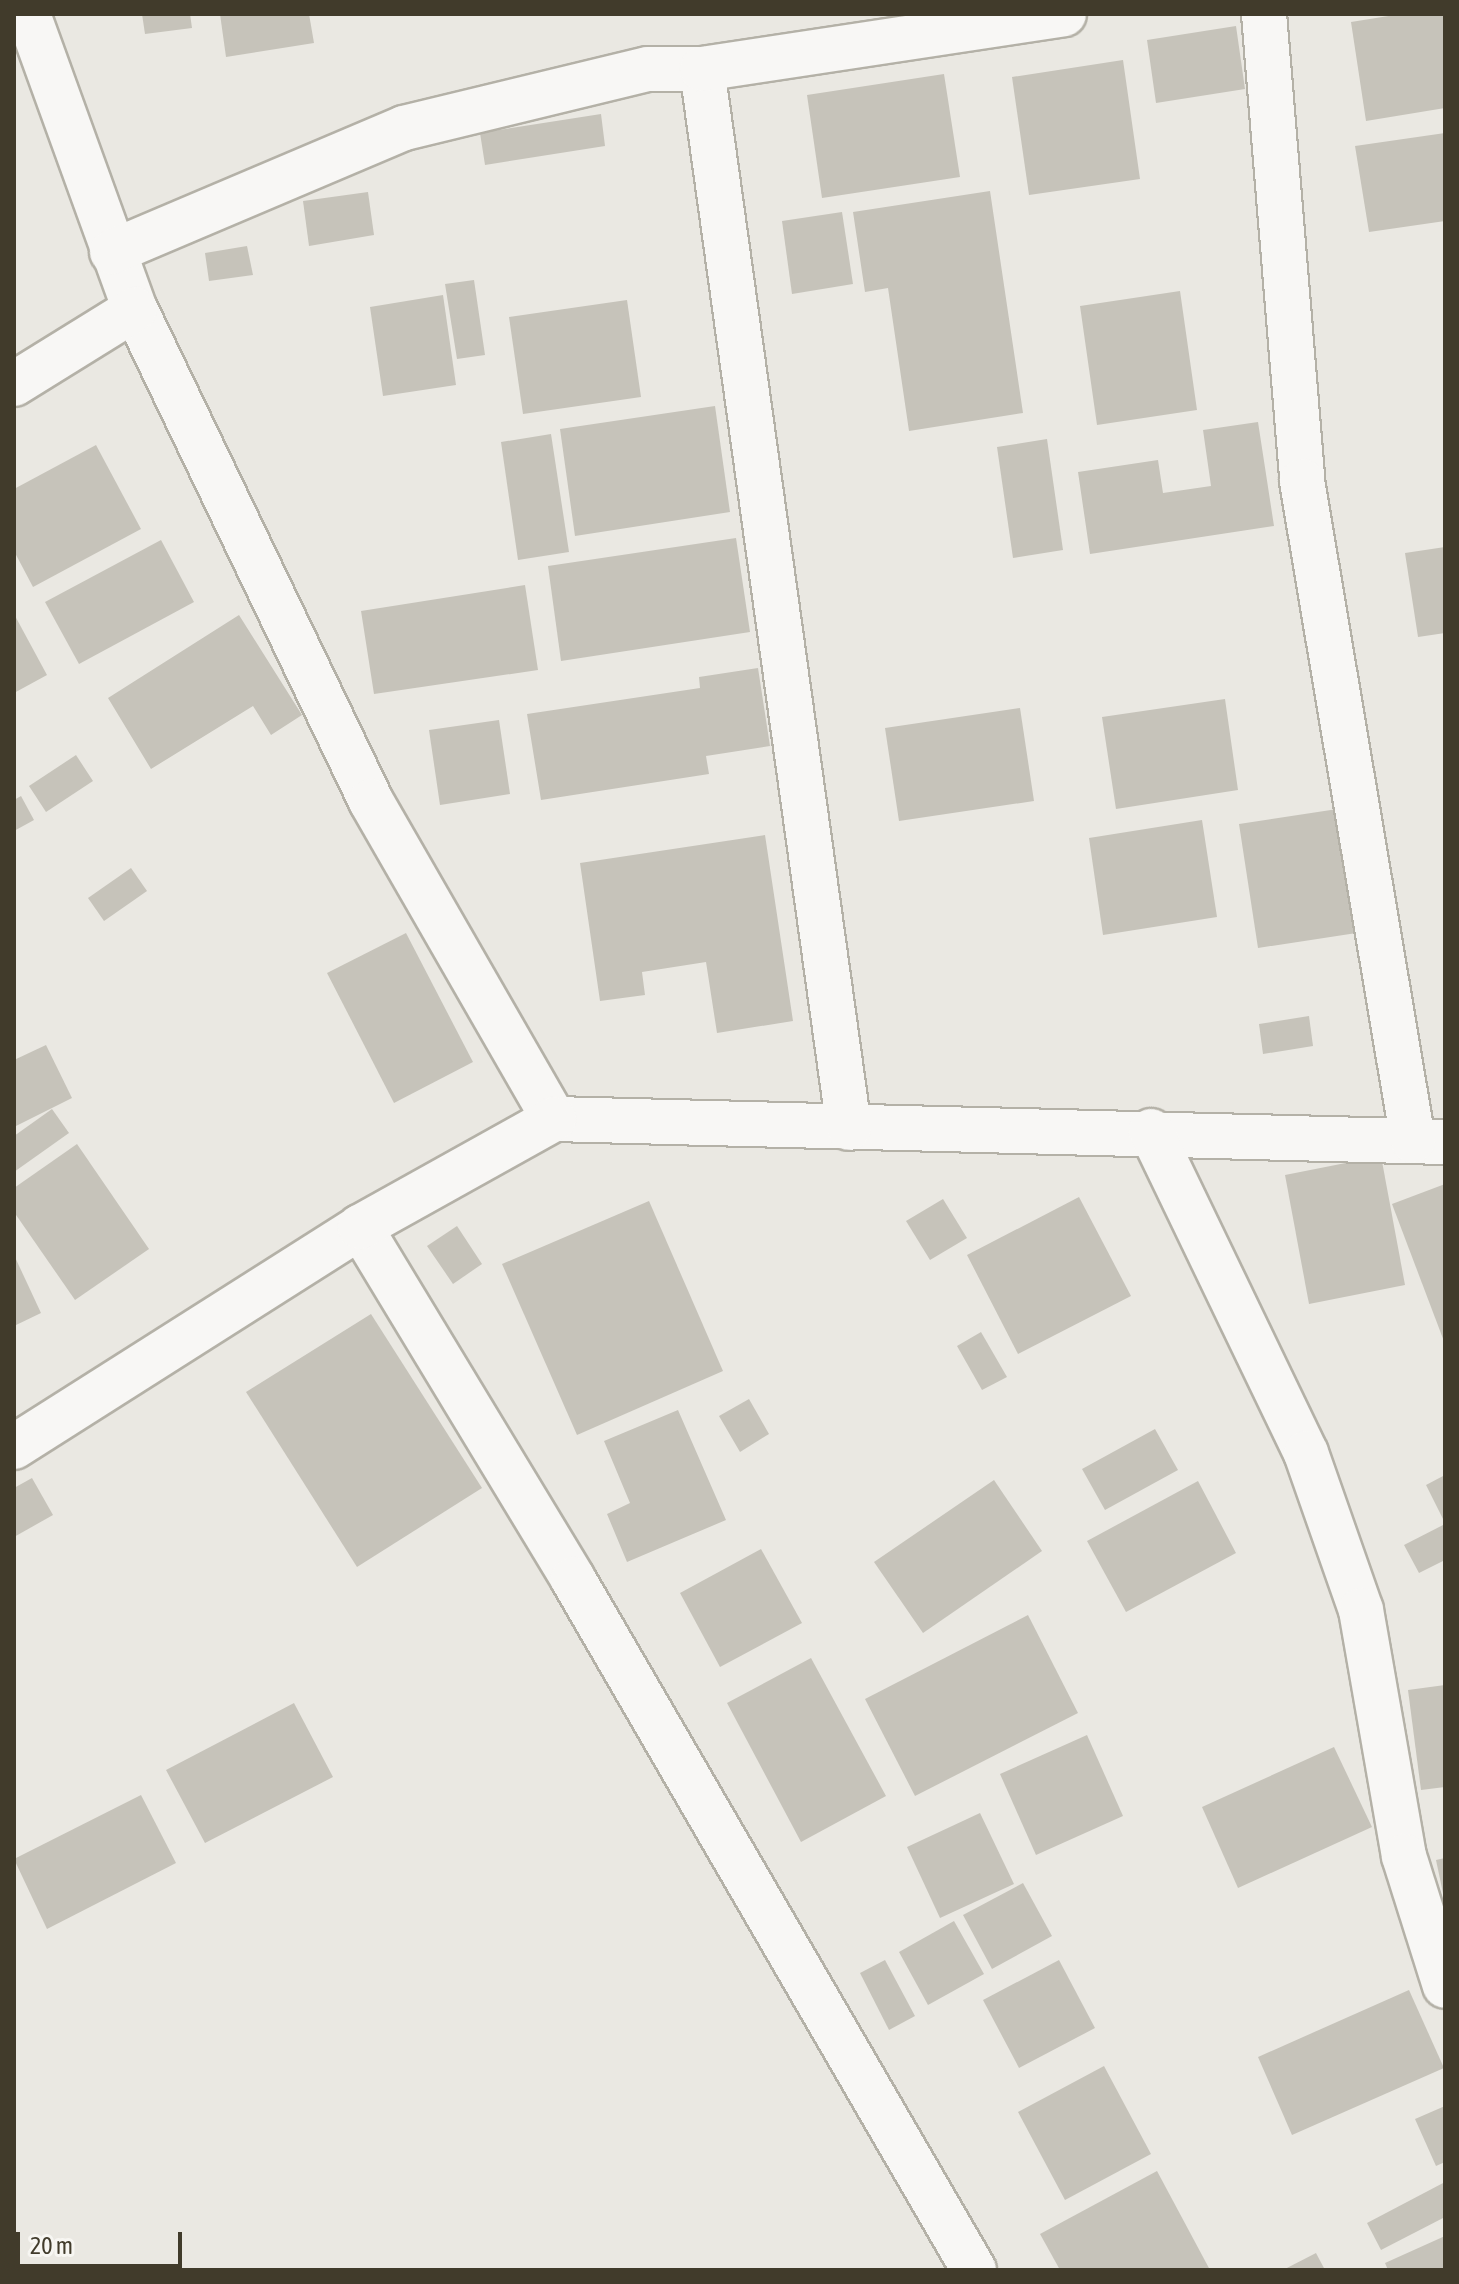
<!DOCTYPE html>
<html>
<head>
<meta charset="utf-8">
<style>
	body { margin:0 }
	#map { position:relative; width:1459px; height:2284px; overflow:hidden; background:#eae8e2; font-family:"Asap Condensed",sans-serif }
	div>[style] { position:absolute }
	.building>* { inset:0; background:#c6c3ba }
	.roads { filter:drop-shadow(2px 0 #b4b1a7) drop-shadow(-2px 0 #b4b1a7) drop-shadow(0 2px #b4b1a7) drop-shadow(0 -2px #b4b1a7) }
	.minor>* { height:44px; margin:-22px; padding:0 22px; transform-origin:22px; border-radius:22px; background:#f8f7f5 }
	span { translate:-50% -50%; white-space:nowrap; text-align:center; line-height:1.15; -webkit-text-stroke:6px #f7f6f2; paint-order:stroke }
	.frame { position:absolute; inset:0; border:16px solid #413b2b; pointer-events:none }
	.scale { position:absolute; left:16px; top:2232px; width:166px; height:36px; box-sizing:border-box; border:4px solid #413b2b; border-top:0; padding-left:10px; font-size:24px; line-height:28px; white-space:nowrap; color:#413b2b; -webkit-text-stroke:6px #f7f6f2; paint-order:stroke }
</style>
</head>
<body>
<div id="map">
	<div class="building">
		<div style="clip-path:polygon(142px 14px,190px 14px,192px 28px,145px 34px)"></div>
		<div style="clip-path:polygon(220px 14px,309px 14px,314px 43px,226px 57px)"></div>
		<div style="clip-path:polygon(1401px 14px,1445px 14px,1445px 108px,1366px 121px,1351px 22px)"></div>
		<div style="clip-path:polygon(1236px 26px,1245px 89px,1156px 103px,1147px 40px)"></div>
		<div style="clip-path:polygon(1123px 60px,1140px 179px,1029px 195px,1012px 77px)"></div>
		<div style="clip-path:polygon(944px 74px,960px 177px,822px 198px,807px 95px)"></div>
		<div style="clip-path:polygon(601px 114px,605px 146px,485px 165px,480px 133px)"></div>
		<div style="clip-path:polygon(1445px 133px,1445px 221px,1369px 232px,1355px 146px)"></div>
		<div style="clip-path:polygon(990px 191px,1023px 413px,909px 431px,888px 288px,865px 292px,853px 212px)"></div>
		<div style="clip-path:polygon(368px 192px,374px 235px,309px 246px,303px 201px)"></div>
		<div style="clip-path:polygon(842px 212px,853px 284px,792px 294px,782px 221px)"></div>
		<div style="clip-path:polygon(247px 246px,253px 275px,209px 281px,205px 253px)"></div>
		<div style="clip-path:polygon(474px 280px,485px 355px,457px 359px,445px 284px)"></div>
		<div style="clip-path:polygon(1180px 291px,1197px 410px,1097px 425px,1080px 306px)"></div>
		<div style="clip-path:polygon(443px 295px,456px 385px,383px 396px,370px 307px)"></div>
		<div style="clip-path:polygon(627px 300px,641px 397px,523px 414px,509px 317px)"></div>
		<div style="clip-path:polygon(715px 406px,730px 512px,575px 536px,560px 429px)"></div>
		<div style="clip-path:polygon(1258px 422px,1274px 526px,1090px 554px,1078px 472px,1158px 460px,1163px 493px,1211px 486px,1203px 430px)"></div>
		<div style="clip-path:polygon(551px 434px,569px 552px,518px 560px,501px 442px)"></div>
		<div style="clip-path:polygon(1047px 439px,1063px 550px,1013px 558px,997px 447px)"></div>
		<div style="clip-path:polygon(96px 445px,141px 529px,33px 587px,14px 551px,14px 489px)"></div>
		<div style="clip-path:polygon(736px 538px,750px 632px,561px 661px,548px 566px)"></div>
		<div style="clip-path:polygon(161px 540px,194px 602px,79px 664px,45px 602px)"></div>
		<div style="clip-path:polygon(1445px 547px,1445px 633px,1418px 637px,1405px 553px)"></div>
		<div style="clip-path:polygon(525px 585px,538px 670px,374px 694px,361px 611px)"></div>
		<div style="clip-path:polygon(14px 614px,47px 675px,14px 693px)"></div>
		<div style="clip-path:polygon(239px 615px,302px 715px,271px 735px,253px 706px,151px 769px,108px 698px)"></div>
		<div style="clip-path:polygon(758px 668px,770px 746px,706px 756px,709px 774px,541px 800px,527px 714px,700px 688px,699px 677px)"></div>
		<div style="clip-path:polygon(1225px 699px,1238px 790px,1116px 809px,1102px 717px)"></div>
		<div style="clip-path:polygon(1020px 708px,1034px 801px,899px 821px,885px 728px)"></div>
		<div style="clip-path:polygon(499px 720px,510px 794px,440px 805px,429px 730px)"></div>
		<div style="clip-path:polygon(76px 755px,93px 781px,46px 812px,29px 786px)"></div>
		<div style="clip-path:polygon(21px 796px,34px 820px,14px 831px,14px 800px)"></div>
		<div style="clip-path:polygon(1344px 808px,1363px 932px,1258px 948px,1239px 824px)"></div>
		<div style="clip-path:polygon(1202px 820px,1217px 917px,1103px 935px,1089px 838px)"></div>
		<div style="clip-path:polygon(765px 835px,793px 1021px,717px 1033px,706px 962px,642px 972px,645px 995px,600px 1001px,580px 863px)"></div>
		<div style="clip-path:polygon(131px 868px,147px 891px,104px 921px,88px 898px)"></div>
		<div style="clip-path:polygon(406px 933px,473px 1062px,394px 1103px,327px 973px)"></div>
		<div style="clip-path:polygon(1309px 1016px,1313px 1046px,1263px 1054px,1259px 1024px)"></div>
		<div style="clip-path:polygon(46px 1045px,72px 1098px,14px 1127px,14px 1060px)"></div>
		<div style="clip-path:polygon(52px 1109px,69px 1133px,14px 1172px,14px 1136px)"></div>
		<div style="clip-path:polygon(77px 1144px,149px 1249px,75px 1300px,14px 1212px,14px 1188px)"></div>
		<div style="clip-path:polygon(1381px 1156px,1405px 1285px,1309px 1304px,1285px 1175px)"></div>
		<div style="clip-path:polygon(1445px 1184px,1445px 1344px,1392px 1204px)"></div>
		<div style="clip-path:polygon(1079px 1197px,1131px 1296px,1018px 1354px,967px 1255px)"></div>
		<div style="clip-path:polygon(943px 1199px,967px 1238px,930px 1260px,906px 1221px)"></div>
		<div style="clip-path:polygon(649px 1201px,723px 1371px,577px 1435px,502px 1264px)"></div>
		<div style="clip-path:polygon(457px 1226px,482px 1264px,453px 1284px,427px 1246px)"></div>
		<div style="clip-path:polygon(14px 1255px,41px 1313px,14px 1326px)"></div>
		<div style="clip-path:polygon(371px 1314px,482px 1488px,357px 1567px,246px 1392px)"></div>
		<div style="clip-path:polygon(981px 1332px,1007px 1377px,982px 1390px,957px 1346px)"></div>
		<div style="clip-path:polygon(749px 1399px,769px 1434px,740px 1452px,719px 1416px)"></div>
		<div style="clip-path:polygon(678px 1410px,726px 1520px,627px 1562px,607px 1514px,630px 1503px,604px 1441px)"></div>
		<div style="clip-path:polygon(1155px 1429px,1178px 1470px,1105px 1510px,1082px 1469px)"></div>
		<div style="clip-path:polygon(1445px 1475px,1445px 1523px,1426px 1485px)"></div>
		<div style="clip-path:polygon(32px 1478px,53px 1515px,14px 1537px,14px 1488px)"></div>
		<div style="clip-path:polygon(994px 1480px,1042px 1551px,923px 1633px,874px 1562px)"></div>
		<div style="clip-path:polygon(1198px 1481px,1236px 1553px,1126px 1612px,1087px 1541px)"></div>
		<div style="clip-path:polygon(1445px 1524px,1445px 1560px,1419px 1573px,1404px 1545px)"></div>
		<div style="clip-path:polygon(761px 1549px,802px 1623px,720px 1667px,680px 1593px)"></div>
		<div style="clip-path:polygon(1028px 1615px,1078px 1713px,915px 1796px,865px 1699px)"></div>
		<div style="clip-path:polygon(811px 1658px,886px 1796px,801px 1842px,727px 1703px)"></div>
		<div style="clip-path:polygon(1445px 1685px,1445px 1787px,1421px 1790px,1408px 1690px)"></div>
		<div style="clip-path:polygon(294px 1703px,333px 1777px,205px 1843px,166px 1770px)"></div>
		<div style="clip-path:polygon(1087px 1735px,1123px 1816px,1036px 1855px,1000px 1774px)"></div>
		<div style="clip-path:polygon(1334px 1747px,1372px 1827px,1238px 1888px,1202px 1807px)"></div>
		<div style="clip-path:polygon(141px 1795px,176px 1863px,47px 1929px,14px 1859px)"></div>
		<div style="clip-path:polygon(980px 1813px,1014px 1884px,940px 1918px,907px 1847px)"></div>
		<div style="clip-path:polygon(1445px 1858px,1445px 1898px,1444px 1898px,1436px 1860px)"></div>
		<div style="clip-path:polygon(1023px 1883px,1052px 1936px,992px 1969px,963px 1915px)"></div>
		<div style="clip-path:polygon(954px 1921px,984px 1974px,928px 2005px,899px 1952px)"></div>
		<div style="clip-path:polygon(885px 1960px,915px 2016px,889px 2030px,860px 1973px)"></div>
		<div style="clip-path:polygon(1059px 1960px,1095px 2028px,1019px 2068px,983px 2000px)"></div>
		<div style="clip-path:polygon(1409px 1990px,1444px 2068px,1292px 2135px,1258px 2057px)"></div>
		<div style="clip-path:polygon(1104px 2066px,1151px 2154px,1065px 2200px,1018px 2112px)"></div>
		<div style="clip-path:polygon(1445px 2106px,1445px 2162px,1436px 2166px,1415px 2119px)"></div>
		<div style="clip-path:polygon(1157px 2171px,1210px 2270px,1060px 2270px,1040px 2234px)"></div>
		<div style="clip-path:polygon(1445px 2182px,1445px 2217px,1381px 2250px,1367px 2223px)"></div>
		<div style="clip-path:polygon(1445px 2236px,1445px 2270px,1388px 2270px,1385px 2263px)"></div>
		<div style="clip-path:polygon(1316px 2253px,1325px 2270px,1283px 2270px)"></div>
	</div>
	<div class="roads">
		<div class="minor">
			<div style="left:28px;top:14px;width:314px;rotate:70.1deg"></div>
			<div style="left:135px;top:309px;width:546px;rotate:64.37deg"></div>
			<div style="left:371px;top:801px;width:367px;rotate:60.1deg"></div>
			<div style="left:554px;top:1119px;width:891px;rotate:1.48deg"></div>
			<div style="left:1264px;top:14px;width:469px;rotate:85.3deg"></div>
			<div style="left:1302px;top:481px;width:669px;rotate:80.45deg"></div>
			<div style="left:702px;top:69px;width:1069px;rotate:82.1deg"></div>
			<div style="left:112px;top:252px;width:317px;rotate:-23deg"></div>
			<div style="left:404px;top:128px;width:251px;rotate:-13.6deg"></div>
			<div style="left:648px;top:69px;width:54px"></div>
			<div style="left:702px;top:69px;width:366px;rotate:-8.6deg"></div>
			<div style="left:14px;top:384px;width:142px;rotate:-31.8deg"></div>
			<div style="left:1151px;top:1131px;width:357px;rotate:64.3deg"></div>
			<div style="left:1306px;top:1453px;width:166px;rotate:70.7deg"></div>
			<div style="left:1361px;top:1610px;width:250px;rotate:80.1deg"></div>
			<div style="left:1404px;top:1856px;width:136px;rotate:72.5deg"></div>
			<div style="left:360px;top:1227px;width:411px;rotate:58.8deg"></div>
			<div style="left:573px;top:1579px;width:799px;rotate:59.87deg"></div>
			<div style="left:14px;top:1447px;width:410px;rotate:-32.4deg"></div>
			<div style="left:360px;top:1227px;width:222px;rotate:-29.1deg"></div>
		</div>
	</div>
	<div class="frame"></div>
	<div class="scale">20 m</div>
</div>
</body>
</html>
